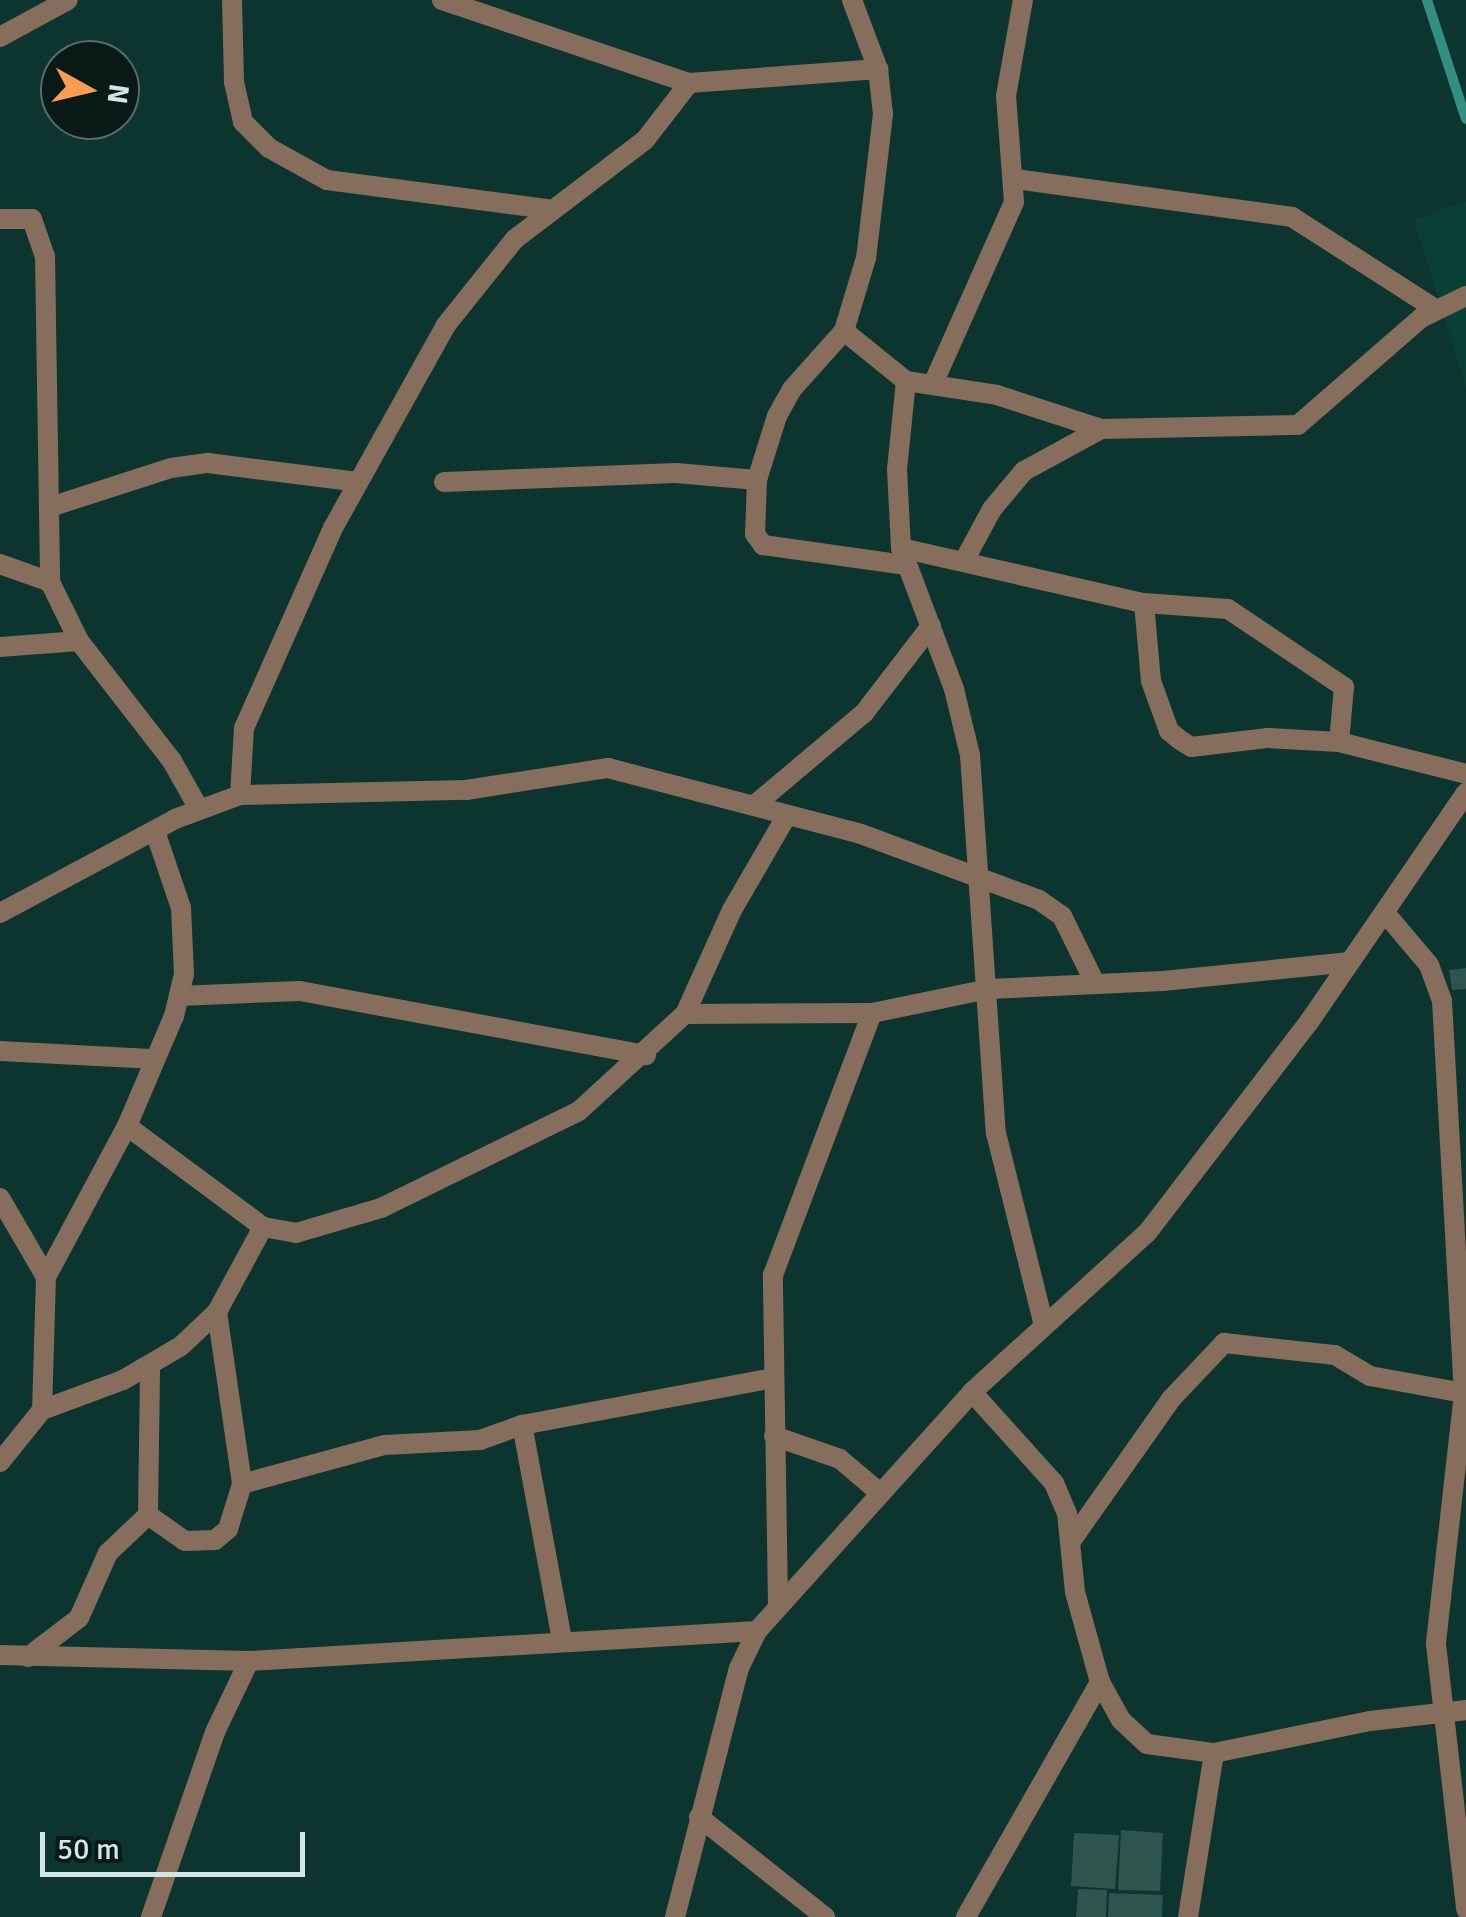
<!DOCTYPE html>
<html>
<head>
<meta charset="utf-8">
<style>
	body { margin:0 }
	#map { position:relative; width:1466px; height:1917px; overflow:hidden; background:#0c352f; font-family:Signika,sans-serif }
	div>[style] { position:absolute }
	.built>* { inset:0; background:#084038 }
	.stream>* { height:10px; margin:-5px; padding:0 5px; transform-origin:5px; border-radius:5px; background:#328f81 }
	.building>* { inset:0; background:#2d544d }
	.service>* { height:20px; margin:-10px; padding:0 10px; transform-origin:10px; border-radius:10px; background:#866d5c }
	.minor>* { height:20px; margin:-10px; padding:0 10px; transform-origin:10px; border-radius:10px; background:#866d5c }
	span { translate:-50% -50%; white-space:nowrap; text-align:center; line-height:1.15; -webkit-text-stroke:10px #091916; paint-order:stroke }
	.north { position:absolute; left:40px; top:40px; width:100px; height:100px; box-sizing:border-box; background:#091916; border:2px solid #596b68; border-radius:50%; rotate:98deg; font-size:28px; font-weight:700; line-height:40px; text-align:center; color:#d2e7e3 }
	.north::after { content:''; display:block; margin:auto; width:35px; height:45px; background:#fc9d52; clip-path:polygon(50% 0,100% 100%,50% 72%,0 100%) }
	.scale { position:absolute; left:40px; top:1832px; width:265px; height:45px; box-sizing:border-box; border:5px solid #d2e7e3; border-top:0; padding-left:12px; font-size:30px; line-height:35px; white-space:nowrap; color:#d2e7e3; -webkit-text-stroke:8px #091916; paint-order:stroke }
</style>
</head>
<body>
<div id="map">
	<div class="built">
		<div style="clip-path:polygon(1466px 201px,1466px 388px,1414px 220px)"></div>
	</div>
	<div class="stream">
		<div style="left:1427px;top:0;width:125px;rotate:71.9deg"></div>
	</div>
	<div class="building">
		<div style="clip-path:polygon(1466px 968px,1466px 989px,1452px 990px,1449px 970px)"></div>
		<div style="clip-path:polygon(1121px 1830px,1163px 1833px,1160px 1891px,1118px 1890px)"></div>
		<div style="clip-path:polygon(1074px 1833px,1119px 1835px,1115px 1889px,1071px 1886px)"></div>
		<div style="clip-path:polygon(1078px 1889px,1107px 1890px,1106px 1917px,1076px 1917px)"></div>
		<div style="clip-path:polygon(1109px 1893px,1163px 1895px,1162px 1917px,1108px 1917px)"></div>
	</div>
	<div class="service">
		<div style="left:151px;top:1917px;width:196px;rotate:-70.9deg"></div>
		<div style="left:215px;top:1732px;width:79px;rotate:-64.4deg"></div>
	</div>
	<div class="minor">
		<div style="left:232px;top:0;width:82px;rotate:88.6deg"></div>
		<div style="left:234px;top:82px;width:41px;rotate:77.3deg"></div>
		<div style="left:243px;top:122px;width:37px;rotate:45deg"></div>
		<div style="left:269px;top:148px;width:66px;rotate:28.9deg"></div>
		<div style="left:327px;top:180px;width:223px;rotate:7.5deg"></div>
		<div style="left:442px;top:0;width:261px;rotate:18.6deg"></div>
		<div style="left:689px;top:83px;width:190px;rotate:-4.2deg"></div>
		<div style="left:852px;top:0;width:74px;rotate:69.4deg"></div>
		<div style="left:878px;top:69px;width:45px;rotate:83.7deg"></div>
		<div style="left:883px;top:114px;width:145px;rotate:96.7deg"></div>
		<div style="left:866px;top:258px;width:76px;rotate:106.8deg"></div>
		<div style="left:844px;top:331px;width:80px;rotate:38.9deg"></div>
		<div style="left:906px;top:381px;width:88px;rotate:95.8deg"></div>
		<div style="left:897px;top:469px;width:79px;rotate:87.1deg"></div>
		<div style="left:901px;top:548px;width:151px;rotate:69.4deg"></div>
		<div style="left:954px;top:689px;width:68px;rotate:76.4deg"></div>
		<div style="left:970px;top:755px;width:379px;rotate:86.1deg"></div>
		<div style="left:996px;top:1133px;width:195px;rotate:76deg"></div>
		<div style="left:0;top:37px;width:77px;rotate:-28.6deg"></div>
		<div style="left:1015px;top:179px;width:280px;rotate:7.8deg"></div>
		<div style="left:1292px;top:217px;width:172px;rotate:32.7deg"></div>
		<div style="left:0;top:219px;width:32px"></div>
		<div style="left:32px;top:219px;width:39px;rotate:71deg"></div>
		<div style="left:45px;top:256px;width:326px;rotate:89.1deg"></div>
		<div style="left:50px;top:582px;width:66px;rotate:63.8deg"></div>
		<div style="left:844px;top:331px;width:78px;rotate:131.9deg"></div>
		<div style="left:792px;top:389px;width:31px;rotate:119deg"></div>
		<div style="left:777px;top:416px;width:67px;rotate:107.4deg"></div>
		<div style="left:757px;top:480px;width:54px;rotate:92.1deg"></div>
		<div style="left:755px;top:534px;width:14px;rotate:54deg"></div>
		<div style="left:763px;top:545px;width:143px;rotate:8deg"></div>
		<div style="left:906px;top:381px;width:92px;rotate:8.7deg"></div>
		<div style="left:997px;top:395px;width:109px;rotate:18.1deg"></div>
		<div style="left:1101px;top:429px;width:197px;rotate:-1.2deg"></div>
		<div style="left:1298px;top:425px;width:163px;rotate:-41deg"></div>
		<div style="left:1421px;top:318px;width:50px;rotate:-26.1deg"></div>
		<div style="left:933px;top:384px;width:199px;rotate:-66deg"></div>
		<div style="left:1014px;top:202px;width:106px;rotate:-94.3deg"></div>
		<div style="left:1006px;top:96px;width:97px;rotate:-80deg"></div>
		<div style="left:444px;top:482px;width:232px;rotate:-2.2deg"></div>
		<div style="left:676px;top:473px;width:81px;rotate:4.9deg"></div>
		<div style="left:50px;top:507px;width:127px;rotate:-17.9deg"></div>
		<div style="left:171px;top:468px;width:37px;rotate:-8deg"></div>
		<div style="left:208px;top:463px;width:151px;rotate:7.2deg"></div>
		<div style="left:901px;top:548px;width:249px;rotate:12.8deg"></div>
		<div style="left:1144px;top:603px;width:84px;rotate:4.1deg"></div>
		<div style="left:1228px;top:609px;width:140px;rotate:33.9deg"></div>
		<div style="left:1344px;top:687px;width:55px;rotate:95.2deg"></div>
		<div style="left:1339px;top:742px;width:131px;rotate:14.1deg"></div>
		<div style="left:964px;top:561px;width:59px;rotate:-61.7deg"></div>
		<div style="left:992px;top:509px;width:50px;rotate:-49.9deg"></div>
		<div style="left:1024px;top:471px;width:88px;rotate:-28.6deg"></div>
		<div style="left:0;top:564px;width:53px;rotate:19.8deg"></div>
		<div style="left:1144px;top:603px;width:78px;rotate:84.9deg"></div>
		<div style="left:1151px;top:681px;width:53px;rotate:70.2deg"></div>
		<div style="left:1169px;top:731px;width:14px;rotate:39deg"></div>
		<div style="left:1180px;top:740px;width:13px;rotate:32deg"></div>
		<div style="left:1191px;top:747px;width:78px;rotate:-6.7deg"></div>
		<div style="left:1268px;top:738px;width:71px;rotate:3.2deg"></div>
		<div style="left:0;top:647px;width:79px;rotate:-4.3deg"></div>
		<div style="left:79px;top:641px;width:152px;rotate:52.2deg"></div>
		<div style="left:172px;top:761px;width:55px;rotate:60.6deg"></div>
		<div style="left:240px;top:795px;width:67px;rotate:-86.6deg"></div>
		<div style="left:244px;top:728px;width:219px;rotate:-66deg"></div>
		<div style="left:333px;top:528px;width:232px;rotate:-60.9deg"></div>
		<div style="left:446px;top:325px;width:110px;rotate:-51.3deg"></div>
		<div style="left:515px;top:239px;width:163px;rotate:-37.3deg"></div>
		<div style="left:645px;top:140px;width:72px;rotate:-52.3deg"></div>
		<div style="left:757px;top:803px;width:140px;rotate:-40.1deg"></div>
		<div style="left:864px;top:713px;width:110px;rotate:-52.4deg"></div>
		<div style="left:0;top:913px;width:199px;rotate:-28.2deg"></div>
		<div style="left:175px;top:819px;width:69px;rotate:-20.3deg"></div>
		<div style="left:240px;top:795px;width:226px;rotate:-1.3deg"></div>
		<div style="left:466px;top:790px;width:144px;rotate:-8.8deg"></div>
		<div style="left:608px;top:768px;width:261px;rotate:14.6deg"></div>
		<div style="left:861px;top:834px;width:190px;rotate:20.3deg"></div>
		<div style="left:1039px;top:900px;width:28px;rotate:35deg"></div>
		<div style="left:1062px;top:916px;width:75px;rotate:63.8deg"></div>
		<div style="left:1386px;top:914px;width:67px;rotate:49.9deg"></div>
		<div style="left:1429px;top:965px;width:38px;rotate:70deg"></div>
		<div style="left:1442px;top:1001px;width:393px;rotate:86.8deg"></div>
		<div style="left:1464px;top:1393px;width:253px;rotate:96.4deg"></div>
		<div style="left:1436px;top:1644px;width:267px;rotate:83.5deg"></div>
		<div style="left:179px;top:996px;width:121px;rotate:-2.4deg"></div>
		<div style="left:300px;top:991px;width:352px;rotate:10.5deg"></div>
		<div style="left:685px;top:1014px;width:187px;rotate:-0.3deg"></div>
		<div style="left:872px;top:1013px;width:119px;rotate:-11.6deg"></div>
		<div style="left:989px;top:989px;width:174px;rotate:-2.6deg"></div>
		<div style="left:1163px;top:981px;width:188px;rotate:-5.8deg"></div>
		<div style="left:0;top:1051px;width:155px;rotate:3deg"></div>
		<div style="left:127px;top:1126px;width:169px;rotate:36.6deg"></div>
		<div style="left:0;top:1198px;width:91px;rotate:59.8deg"></div>
		<div style="left:46px;top:1277px;width:133px;rotate:91.7deg"></div>
		<div style="left:42px;top:1410px;width:67px;rotate:128.9deg"></div>
		<div style="left:46px;top:1277px;width:171px;rotate:-61.8deg"></div>
		<div style="left:127px;top:1126px;width:120px;rotate:-66.9deg"></div>
		<div style="left:174px;top:1016px;width:43px;rotate:-76.6deg"></div>
		<div style="left:184px;top:974px;width:66px;rotate:-92.6deg"></div>
		<div style="left:181px;top:908px;width:81px;rotate:-108.7deg"></div>
		<div style="left:217px;top:1312px;width:174px;rotate:81.7deg"></div>
		<div style="left:242px;top:1484px;width:148px;rotate:-15.3deg"></div>
		<div style="left:385px;top:1445px;width:95px;rotate:-3deg"></div>
		<div style="left:480px;top:1440px;width:45px;rotate:-19.7deg"></div>
		<div style="left:972px;top:1392px;width:122px;rotate:48deg"></div>
		<div style="left:1054px;top:1483px;width:33px;rotate:67deg"></div>
		<div style="left:1067px;top:1513px;width:79px;rotate:84.2deg"></div>
		<div style="left:1075px;top:1592px;width:93px;rotate:74.5deg"></div>
		<div style="left:1100px;top:1682px;width:43px;rotate:61.1deg"></div>
		<div style="left:1121px;top:1720px;width:35px;rotate:43deg"></div>
		<div style="left:1147px;top:1744px;width:68px;rotate:7.7deg"></div>
		<div style="left:1214px;top:1753px;width:159px;rotate:-11.6deg"></div>
		<div style="left:1370px;top:1721px;width:97px;rotate:-6.5deg"></div>
		<div style="left:42px;top:1410px;width:86px;rotate:-20.3deg"></div>
		<div style="left:123px;top:1380px;width:67px;rotate:-30.4deg"></div>
		<div style="left:181px;top:1346px;width:50px;rotate:-43.4deg"></div>
		<div style="left:217px;top:1312px;width:97px;rotate:-61.6deg"></div>
		<div style="left:263px;top:1227px;width:34px;rotate:10deg"></div>
		<div style="left:296px;top:1233px;width:89px;rotate:-16.4deg"></div>
		<div style="left:381px;top:1208px;width:220px;rotate:-26.1deg"></div>
		<div style="left:579px;top:1111px;width:144px;rotate:-42.5deg"></div>
		<div style="left:685px;top:1014px;width:114px;rotate:-65.7deg"></div>
		<div style="left:732px;top:910px;width:110px;rotate:-59.9deg"></div>
		<div style="left:774px;top:1436px;width:70px;rotate:19.2deg"></div>
		<div style="left:840px;top:1459px;width:52px;rotate:40.4deg"></div>
		<div style="left:148px;top:1515px;width:45px;rotate:35.1deg"></div>
		<div style="left:185px;top:1541px;width:30px;rotate:-2deg"></div>
		<div style="left:215px;top:1540px;width:17px;rotate:-40deg"></div>
		<div style="left:228px;top:1529px;width:47px;rotate:-72.7deg"></div>
		<div style="left:1071px;top:1541px;width:175px;rotate:-54.8deg"></div>
		<div style="left:1172px;top:1398px;width:76px;rotate:-46.6deg"></div>
		<div style="left:1224px;top:1343px;width:112px;rotate:6.2deg"></div>
		<div style="left:1335px;top:1355px;width:41px;rotate:31deg"></div>
		<div style="left:1370px;top:1376px;width:96px;rotate:10.3deg"></div>
		<div style="left:778px;top:1604px;width:329px;rotate:-90.9deg"></div>
		<div style="left:773px;top:1275px;width:280px;rotate:-69.3deg"></div>
		<div style="left:562px;top:1640px;width:219px;rotate:-100.5deg"></div>
		<div style="left:522px;top:1425px;width:254px;rotate:-10.6deg"></div>
		<div style="left:0;top:1655px;width:249px;rotate:1.4deg"></div>
		<div style="left:249px;top:1661px;width:509px;rotate:-3.38deg"></div>
		<div style="left:28px;top:1657px;width:64px;rotate:-37.4deg"></div>
		<div style="left:79px;top:1618px;width:71px;rotate:-66deg"></div>
		<div style="left:108px;top:1553px;width:55px;rotate:-43.5deg"></div>
		<div style="left:148px;top:1515px;width:148px;rotate:-89.2deg"></div>
		<div style="left:699px;top:1817px;width:161px;rotate:38.4deg"></div>
		<div style="left:675px;top:1917px;width:257px;rotate:-75.6deg"></div>
		<div style="left:739px;top:1668px;width:41px;rotate:-64.1deg"></div>
		<div style="left:757px;top:1631px;width:321px;rotate:-48deg"></div>
		<div style="left:972px;top:1392px;width:236px;rotate:-42.3deg"></div>
		<div style="left:1147px;top:1233px;width:266px;rotate:-52.5deg"></div>
		<div style="left:1309px;top:1022px;width:278px;rotate:-55.6deg"></div>
		<div style="left:966px;top:1917px;width:271px;rotate:-60.3deg"></div>
		<div style="left:1188px;top:1917px;width:166px;rotate:-81deg"></div>
	</div>
	<div class="north">N</div>
	<div class="scale">50 m</div>
</div>
</body>
</html>
